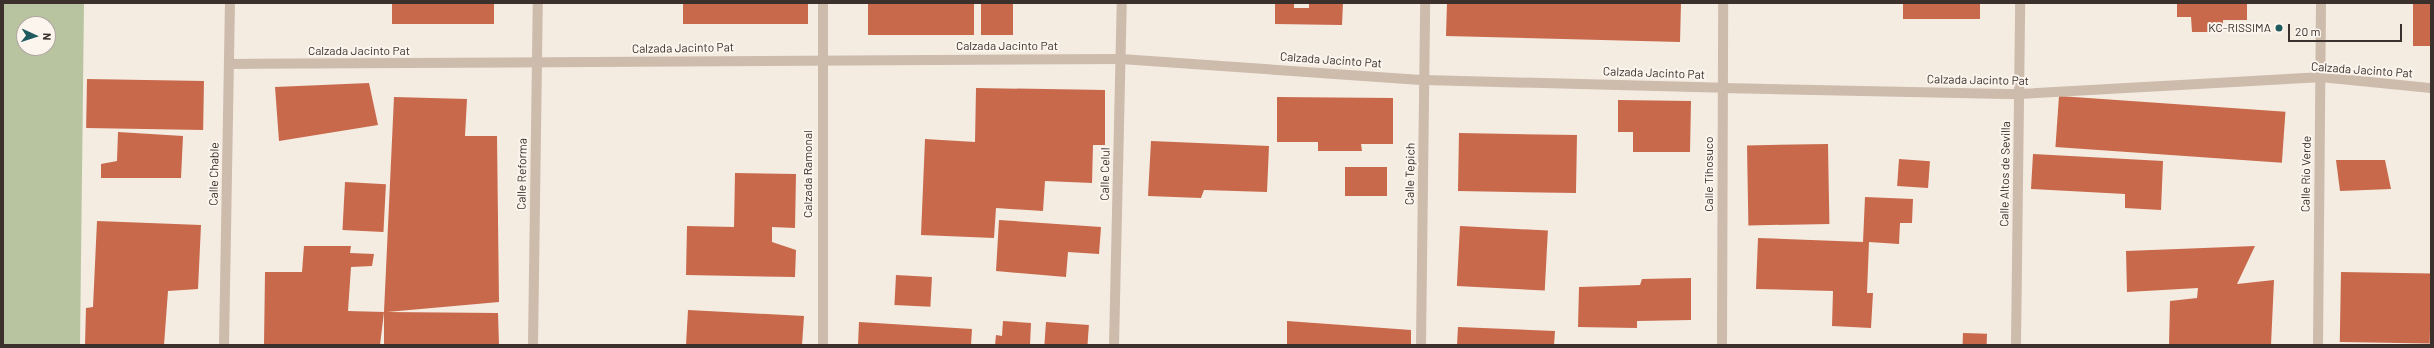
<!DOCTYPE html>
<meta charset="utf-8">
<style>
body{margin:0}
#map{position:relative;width:2434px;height:348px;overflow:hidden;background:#f4ebe1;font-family:Barlow,sans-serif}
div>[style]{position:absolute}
.green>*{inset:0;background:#b8c4a0}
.building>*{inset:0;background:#c8694b;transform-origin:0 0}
.minor>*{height:10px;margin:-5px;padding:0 5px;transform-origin:5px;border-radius:5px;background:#cdbbac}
.dots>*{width:11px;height:11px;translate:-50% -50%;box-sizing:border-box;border:2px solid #fbf5ee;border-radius:50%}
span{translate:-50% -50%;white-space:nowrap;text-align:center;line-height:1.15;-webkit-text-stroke:4px #fbf5ee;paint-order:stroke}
.poi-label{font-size:12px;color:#3b302b}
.right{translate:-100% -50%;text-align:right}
.street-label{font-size:12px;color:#3b302b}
.frame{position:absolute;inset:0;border:4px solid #3b302b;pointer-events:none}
.north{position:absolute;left:16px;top:16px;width:40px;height:40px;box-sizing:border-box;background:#fbf5ee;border:1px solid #aea6a0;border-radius:50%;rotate:93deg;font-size:11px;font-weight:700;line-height:16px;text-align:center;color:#3b302b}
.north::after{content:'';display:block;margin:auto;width:14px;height:18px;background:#1f5a5e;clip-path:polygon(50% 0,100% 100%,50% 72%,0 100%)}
.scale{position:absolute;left:2288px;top:24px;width:114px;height:18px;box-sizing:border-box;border:2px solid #3b302b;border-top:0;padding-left:5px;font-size:12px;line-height:14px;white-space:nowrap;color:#3b302b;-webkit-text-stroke:3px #fbf5ee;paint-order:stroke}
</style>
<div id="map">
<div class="green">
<i style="clip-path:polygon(evenodd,3px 3px,84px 3px,80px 345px,3px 345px,3px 3px,24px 24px,48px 24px,48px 48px,24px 48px,24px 24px)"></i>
</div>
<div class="building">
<i style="left:392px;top:3px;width:102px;height:21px"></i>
<i style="left:683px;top:3px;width:125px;height:21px"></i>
<i style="left:868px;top:3px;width:106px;height:32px"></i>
<i style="left:981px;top:3px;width:32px;height:32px"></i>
<i style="clip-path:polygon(1275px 3px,1294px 3px,1294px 8px,1309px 8px,1309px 3px,1343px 3px,1342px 25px,1275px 24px)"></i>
<i style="clip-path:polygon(1447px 3px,1681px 3px,1680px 42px,1446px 36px)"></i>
<i style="left:1903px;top:3px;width:77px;height:16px"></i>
<i style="clip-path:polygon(2177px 3px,2247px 3px,2247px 20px,2223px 20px,2223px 32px,2192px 32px,2191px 17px,2177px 17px)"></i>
<i style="left:2413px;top:3px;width:18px;height:43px"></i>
<i style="left:87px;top:79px;width:117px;height:49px;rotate:1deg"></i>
<i style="clip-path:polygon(369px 83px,378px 125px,279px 141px,275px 87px)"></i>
<i style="clip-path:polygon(976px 88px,1105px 90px,1105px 145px,1093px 145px,1092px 183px,1045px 181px,1043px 211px,996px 208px,994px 238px,921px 235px,925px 139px,975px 142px)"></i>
<i style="left:2059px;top:96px;width:227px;height:51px;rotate:4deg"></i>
<i style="clip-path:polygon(394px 97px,467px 99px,465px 136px,497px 136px,499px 302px,387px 312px,498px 313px,499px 345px,384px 345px,384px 312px,380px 345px,264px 345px,265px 272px,302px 272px,304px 246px,351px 246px,350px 253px,374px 254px,372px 266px,351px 267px,348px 311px,384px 312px)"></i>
<i style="clip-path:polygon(1277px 97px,1393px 98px,1393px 144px,1361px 144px,1362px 151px,1318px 151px,1318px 142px,1277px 142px)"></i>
<i style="clip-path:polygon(1618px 100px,1691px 101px,1690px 152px,1633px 152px,1633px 132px,1618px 132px)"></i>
<i style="clip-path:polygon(118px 132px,183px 136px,181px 178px,101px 178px,101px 164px,117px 161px)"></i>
<i style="left:1459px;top:133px;width:118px;height:58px;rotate:1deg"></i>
<i style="clip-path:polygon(1151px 141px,1269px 146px,1267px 192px,1204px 190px,1201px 198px,1148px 196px)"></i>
<i style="left:1828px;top:144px;width:80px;height:81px;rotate:89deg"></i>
<i style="clip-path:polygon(2033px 154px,2163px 161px,2161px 210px,2125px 208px,2125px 194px,2031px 189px)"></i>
<i style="left:1899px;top:159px;width:31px;height:27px;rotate:4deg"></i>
<i style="clip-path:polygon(2336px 160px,2385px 160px,2391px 189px,2340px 191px)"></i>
<i style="left:1345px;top:167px;width:42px;height:29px"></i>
<i style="clip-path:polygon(735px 173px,796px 174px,795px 228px,772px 227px,772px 242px,796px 250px,795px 277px,686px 275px,687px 226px,734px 227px)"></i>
<i style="left:345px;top:182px;width:41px;height:48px;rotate:3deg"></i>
<i style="clip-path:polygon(1865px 197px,1913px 199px,1912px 223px,1900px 223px,1899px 244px,1869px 242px,1867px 293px,1873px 293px,1871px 328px,1832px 326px,1833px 291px,1756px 289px,1758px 238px,1863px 242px)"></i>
<i style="clip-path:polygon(999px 220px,1101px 227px,1099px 254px,1068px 252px,1066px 277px,996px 271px)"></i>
<i style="clip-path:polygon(97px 221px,201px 225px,198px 289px,168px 291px,164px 345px,85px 345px,86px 308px,93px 307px)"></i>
<i style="left:1460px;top:226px;width:88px;height:60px;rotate:3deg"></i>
<i style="clip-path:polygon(2255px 246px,2237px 284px,2274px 280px,2271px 345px,2169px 345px,2170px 301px,2197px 298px,2198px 288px,2127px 292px,2126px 251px)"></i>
<i style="left:2341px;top:272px;width:90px;height:70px;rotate:1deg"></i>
<i style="left:896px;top:275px;width:36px;height:30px;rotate:3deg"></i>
<i style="clip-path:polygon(1691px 278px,1691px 320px,1637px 321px,1637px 328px,1578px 327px,1579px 287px,1640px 285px,1642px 279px)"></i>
<i style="clip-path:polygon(688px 310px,804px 316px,802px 345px,686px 345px)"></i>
<i style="clip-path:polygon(1003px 321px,1031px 323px,1030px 345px,995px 345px,996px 335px,1002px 336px)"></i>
<i style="clip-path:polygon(1287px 321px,1411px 330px,1411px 345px,1287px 345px)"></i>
<i style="clip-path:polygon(859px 322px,972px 329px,971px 345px,858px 345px)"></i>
<i style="left:1046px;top:322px;width:43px;height:23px;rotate:4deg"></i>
<i style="clip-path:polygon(1458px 327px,1555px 331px,1554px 345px,1457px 345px)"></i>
<i style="left:1963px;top:333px;width:24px;height:12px;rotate:2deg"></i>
</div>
<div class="minor">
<i style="left:229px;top:64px;width:892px;rotate:-0.32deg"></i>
<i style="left:1121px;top:59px;width:304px;rotate:4deg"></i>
<i style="left:1424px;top:80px;width:298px;rotate:1.5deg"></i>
<i style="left:1722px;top:88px;width:297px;rotate:1.2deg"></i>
<i style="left:2019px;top:94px;width:301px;rotate:-3.2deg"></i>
<i style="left:2320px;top:77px;width:112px;rotate:5.7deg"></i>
<i style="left:224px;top:345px;width:342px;rotate:-89deg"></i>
<i style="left:533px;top:345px;width:342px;rotate:-89.2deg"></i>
<i style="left:823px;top:345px;width:342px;rotate:-90deg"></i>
<i style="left:1114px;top:345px;width:342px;rotate:-88.7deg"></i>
<i style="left:1421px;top:345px;width:342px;rotate:-89.3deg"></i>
<i style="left:1722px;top:345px;width:342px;rotate:-89.8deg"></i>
<i style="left:2016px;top:345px;width:342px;rotate:-89.3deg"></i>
<i style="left:2318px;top:345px;width:342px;rotate:-89.5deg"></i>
</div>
<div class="dots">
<i style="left:2279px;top:28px;background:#1f5a5e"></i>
</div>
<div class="poi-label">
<span class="right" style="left:2271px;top:28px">KC-RISSIMA</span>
</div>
<div class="street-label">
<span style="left:1007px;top:46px">Calzada Jacinto Pat</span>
<span style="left:683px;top:48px;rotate:-1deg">Calzada Jacinto Pat</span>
<span style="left:359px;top:51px">Calzada Jacinto Pat</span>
<span style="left:1331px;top:60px;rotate:4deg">Calzada Jacinto Pat</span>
<span style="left:2362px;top:70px;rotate:4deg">Calzada Jacinto Pat</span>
<span style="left:1654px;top:73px;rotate:2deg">Calzada Jacinto Pat</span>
<span style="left:1978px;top:80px;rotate:1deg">Calzada Jacinto Pat</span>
<span style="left:214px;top:174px;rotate:-89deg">Calle Chable</span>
<span style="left:522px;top:174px;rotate:-89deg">Calle Reforma</span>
<span style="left:808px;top:174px;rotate:-90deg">Calzada Ramonal</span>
<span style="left:1105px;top:174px;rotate:-89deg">Calle Celul</span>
<span style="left:1410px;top:174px;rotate:-89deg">Calle Tepich</span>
<span style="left:1709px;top:174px;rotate:-90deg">Calle Tihosuco</span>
<span style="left:2005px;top:174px;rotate:-89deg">Calle Altos de Sevilla</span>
<span style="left:2306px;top:174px;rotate:-89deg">Calle Río Verde</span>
</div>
<div class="frame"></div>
<div class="north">N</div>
<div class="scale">20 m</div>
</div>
